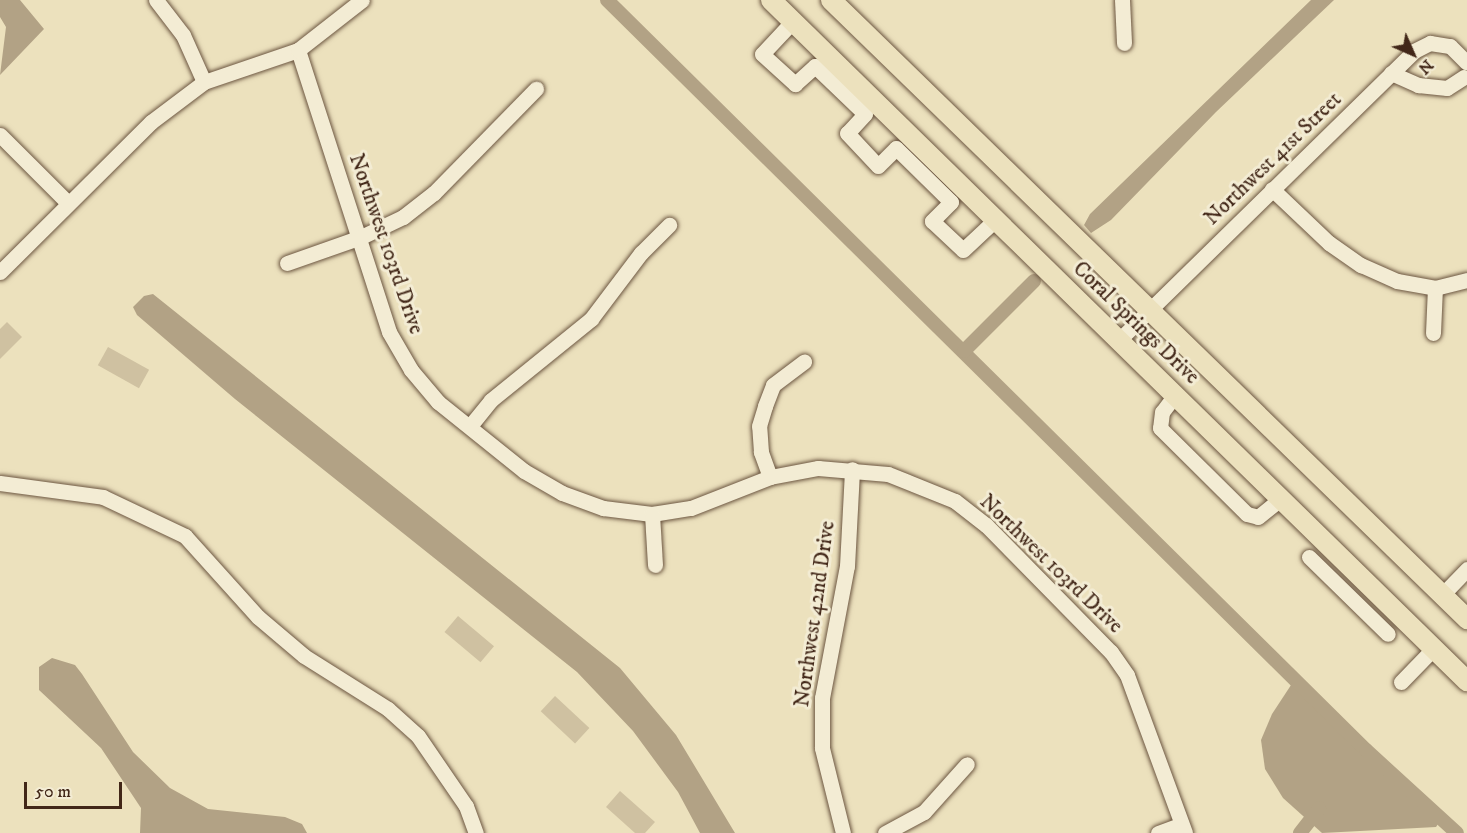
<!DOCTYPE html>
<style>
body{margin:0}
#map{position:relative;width:1467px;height:833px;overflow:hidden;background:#ece1bd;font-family:"IM FELL DW Pica",serif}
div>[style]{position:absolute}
.green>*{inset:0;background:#cfc1a1;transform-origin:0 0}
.water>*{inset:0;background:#b2a285}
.canal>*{height:14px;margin:-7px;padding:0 7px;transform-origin:7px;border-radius:7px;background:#b2a285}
.roads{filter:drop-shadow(0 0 2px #6c5641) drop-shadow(0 0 2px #6c5641)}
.minor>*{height:15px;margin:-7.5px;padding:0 7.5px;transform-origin:7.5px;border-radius:7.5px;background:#f3ecd4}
.major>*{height:20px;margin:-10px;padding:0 10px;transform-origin:10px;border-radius:10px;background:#ece1bd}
span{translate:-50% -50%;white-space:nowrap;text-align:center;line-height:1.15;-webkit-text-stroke:6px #f3ecd4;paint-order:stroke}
.street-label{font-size:21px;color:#422718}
.north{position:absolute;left:1383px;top:24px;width:60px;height:60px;-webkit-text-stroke:4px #f3ecd4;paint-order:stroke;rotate:135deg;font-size:16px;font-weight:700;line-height:24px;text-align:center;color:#422718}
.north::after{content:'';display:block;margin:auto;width:21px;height:27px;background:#422718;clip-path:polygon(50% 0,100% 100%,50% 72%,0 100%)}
.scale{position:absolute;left:24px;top:782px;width:98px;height:27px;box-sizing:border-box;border:3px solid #422718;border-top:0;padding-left:8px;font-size:18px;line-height:21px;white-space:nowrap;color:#422718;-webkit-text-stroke:4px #f3ecd4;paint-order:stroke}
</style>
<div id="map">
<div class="green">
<i style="clip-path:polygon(7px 322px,22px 337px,0 359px,0 329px)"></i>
<i style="left:108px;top:347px;width:47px;height:21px;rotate:29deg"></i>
<i style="left:458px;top:616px;width:47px;height:21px;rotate:40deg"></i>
<i style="left:555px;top:696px;width:47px;height:21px;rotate:43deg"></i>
<i style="clip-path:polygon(620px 791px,655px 822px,645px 833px,635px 833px,606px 807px)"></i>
</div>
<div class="water">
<i style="clip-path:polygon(0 0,20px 0,44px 29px,0 75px,6px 27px,0 17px)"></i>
<i style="clip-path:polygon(1311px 0,1334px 0,1216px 112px,1111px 220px,1091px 233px,1084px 225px,1090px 214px)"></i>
<i style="clip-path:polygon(153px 294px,620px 668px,676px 735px,735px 833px,700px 833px,678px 792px,633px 731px,577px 672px,235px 399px,137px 315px,133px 307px,144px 296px)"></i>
<i style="clip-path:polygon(52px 658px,75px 665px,82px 674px,133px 752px,170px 788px,208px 809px,285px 817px,302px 824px,307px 833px,140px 833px,141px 808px,101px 748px,39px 690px,39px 667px)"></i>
<i style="clip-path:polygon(1295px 679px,1442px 818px,1436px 827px,1322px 833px,1283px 798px,1265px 769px,1261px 740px,1272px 714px)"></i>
</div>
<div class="canal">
<i style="left:607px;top:0;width:1067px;rotate:44.66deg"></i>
<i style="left:1366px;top:750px;width:123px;rotate:42.4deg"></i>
<i style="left:964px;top:351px;width:99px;rotate:-45deg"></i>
<i style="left:1300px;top:833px;width:31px;rotate:-52deg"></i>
</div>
<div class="roads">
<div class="minor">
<i style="left:156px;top:0;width:44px;rotate:52.4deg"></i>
<i style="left:183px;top:35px;width:51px;rotate:65.9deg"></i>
<i style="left:1122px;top:0;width:43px;rotate:87.3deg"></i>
<i style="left:793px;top:21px;width:45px;rotate:133.2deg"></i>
<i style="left:762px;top:54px;width:45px;rotate:42.3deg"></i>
<i style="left:795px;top:84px;width:27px;rotate:-42deg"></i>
<i style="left:815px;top:66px;width:69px;rotate:43.8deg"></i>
<i style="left:865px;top:114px;width:26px;rotate:133deg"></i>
<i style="left:847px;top:133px;width:45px;rotate:46.8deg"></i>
<i style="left:878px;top:166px;width:25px;rotate:-45deg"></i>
<i style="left:896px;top:148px;width:77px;rotate:44.5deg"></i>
<i style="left:951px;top:202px;width:27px;rotate:135deg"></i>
<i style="left:932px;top:221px;width:42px;rotate:43.1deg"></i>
<i style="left:963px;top:250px;width:45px;rotate:-43.2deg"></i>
<i style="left:298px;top:50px;width:296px;rotate:72.1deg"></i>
<i style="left:389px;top:332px;width:44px;rotate:59.9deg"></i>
<i style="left:411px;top:370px;width:42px;rotate:49.8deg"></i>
<i style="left:438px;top:402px;width:110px;rotate:38.7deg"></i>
<i style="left:524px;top:471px;width:44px;rotate:30.1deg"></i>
<i style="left:562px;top:493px;width:44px;rotate:20.1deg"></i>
<i style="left:603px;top:508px;width:49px;rotate:7deg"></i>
<i style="left:652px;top:514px;width:39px;rotate:-9deg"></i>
<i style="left:691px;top:508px;width:85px;rotate:-21.4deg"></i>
<i style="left:770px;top:477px;width:49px;rotate:-10.6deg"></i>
<i style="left:818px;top:468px;width:70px;rotate:4.9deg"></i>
<i style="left:888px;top:474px;width:72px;rotate:21.9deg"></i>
<i style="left:955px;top:501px;width:39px;rotate:38deg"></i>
<i style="left:986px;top:525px;width:178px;rotate:45.5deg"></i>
<i style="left:1111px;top:652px;width:28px;rotate:55deg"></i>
<i style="left:1127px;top:675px;width:168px;rotate:69.8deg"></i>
<i style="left:1391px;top:73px;width:30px;rotate:24deg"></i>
<i style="left:1418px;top:85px;width:29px;rotate:6deg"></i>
<i style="left:1447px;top:88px;width:20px;rotate:-33deg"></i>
<i style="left:0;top:135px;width:95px;rotate:45deg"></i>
<i style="left:1272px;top:189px;width:79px;rotate:43.5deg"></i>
<i style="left:1329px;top:243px;width:39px;rotate:35deg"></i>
<i style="left:1361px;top:265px;width:39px;rotate:24deg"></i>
<i style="left:1397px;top:281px;width:39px;rotate:10deg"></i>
<i style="left:1435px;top:288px;width:33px;rotate:-14deg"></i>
<i style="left:287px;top:263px;width:78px;rotate:-19.4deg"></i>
<i style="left:361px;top:237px;width:47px;rotate:-25.5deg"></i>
<i style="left:403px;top:217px;width:39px;rotate:-38deg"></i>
<i style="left:434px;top:193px;width:146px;rotate:-45.6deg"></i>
<i style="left:0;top:272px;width:213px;rotate:-44.8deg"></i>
<i style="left:151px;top:122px;width:66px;rotate:-37deg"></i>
<i style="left:204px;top:82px;width:99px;rotate:-18.8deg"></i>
<i style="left:298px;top:50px;width:81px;rotate:-38deg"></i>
<i style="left:1433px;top:333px;width:45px;rotate:-87.5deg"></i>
<i style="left:1119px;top:340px;width:413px;rotate:-44.4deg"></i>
<i style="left:1414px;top:51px;width:18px;rotate:-27deg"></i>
<i style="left:1430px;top:43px;width:20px;rotate:9deg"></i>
<i style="left:1450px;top:46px;width:23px;rotate:45deg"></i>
<i style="left:1175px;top:395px;width:21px;rotate:127deg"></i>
<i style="left:1162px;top:412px;width:16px;rotate:97deg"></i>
<i style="left:1160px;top:428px;width:122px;rotate:44.7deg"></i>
<i style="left:1247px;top:514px;width:11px;rotate:15deg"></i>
<i style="left:1258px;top:517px;width:28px;rotate:-39deg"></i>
<i style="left:470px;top:426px;width:33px;rotate:-51deg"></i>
<i style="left:491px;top:400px;width:129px;rotate:-39deg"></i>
<i style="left:591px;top:319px;width:83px;rotate:-52.9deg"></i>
<i style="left:641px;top:253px;width:40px;rotate:-45deg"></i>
<i style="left:770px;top:477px;width:27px;rotate:-110deg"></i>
<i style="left:761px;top:452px;width:26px;rotate:-94deg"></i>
<i style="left:759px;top:426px;width:21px;rotate:-73deg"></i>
<i style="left:765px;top:406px;width:22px;rotate:-69deg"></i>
<i style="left:773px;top:385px;width:39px;rotate:-37deg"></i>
<i style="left:0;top:483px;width:104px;rotate:7.7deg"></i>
<i style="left:103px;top:497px;width:91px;rotate:25.4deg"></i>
<i style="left:185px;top:536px;width:109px;rotate:48deg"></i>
<i style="left:258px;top:617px;width:60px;rotate:40.3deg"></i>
<i style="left:304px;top:656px;width:99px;rotate:32.2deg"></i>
<i style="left:388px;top:709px;width:40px;rotate:42deg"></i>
<i style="left:418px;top:736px;width:85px;rotate:55.6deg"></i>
<i style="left:466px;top:806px;width:29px;rotate:70deg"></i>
<i style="left:652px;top:514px;width:51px;rotate:86.6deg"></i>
<i style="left:1309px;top:557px;width:110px;rotate:44.3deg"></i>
<i style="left:1442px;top:595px;width:36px;rotate:-46deg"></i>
<i style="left:1401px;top:682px;width:46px;rotate:-45.9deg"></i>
<i style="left:843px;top:833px;width:88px;rotate:-103.9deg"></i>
<i style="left:822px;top:748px;width:50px;rotate:-90deg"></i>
<i style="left:822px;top:698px;width:134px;rotate:-79.3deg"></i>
<i style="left:847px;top:566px;width:97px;rotate:-87deg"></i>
<i style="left:885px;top:833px;width:44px;rotate:-28.3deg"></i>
<i style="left:924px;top:812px;width:64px;rotate:-48.1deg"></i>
<i style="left:1158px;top:833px;width:23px;rotate:-20deg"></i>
</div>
<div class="major">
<i style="left:771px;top:0;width:974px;rotate:44.38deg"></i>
<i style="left:831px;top:0;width:888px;rotate:44.22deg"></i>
</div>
</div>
<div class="street-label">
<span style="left:1273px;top:159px;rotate:-44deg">Northwest 41st Street</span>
<span style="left:386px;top:244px;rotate:71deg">Northwest 103rd Drive</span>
<span style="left:1136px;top:323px;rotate:44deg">Coral Springs Drive</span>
<span style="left:1051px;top:564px;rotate:44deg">Northwest 103rd Drive</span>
<span style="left:815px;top:614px;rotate:-82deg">Northwest 42nd Drive</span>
</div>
<div class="north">N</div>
<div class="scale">50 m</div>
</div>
